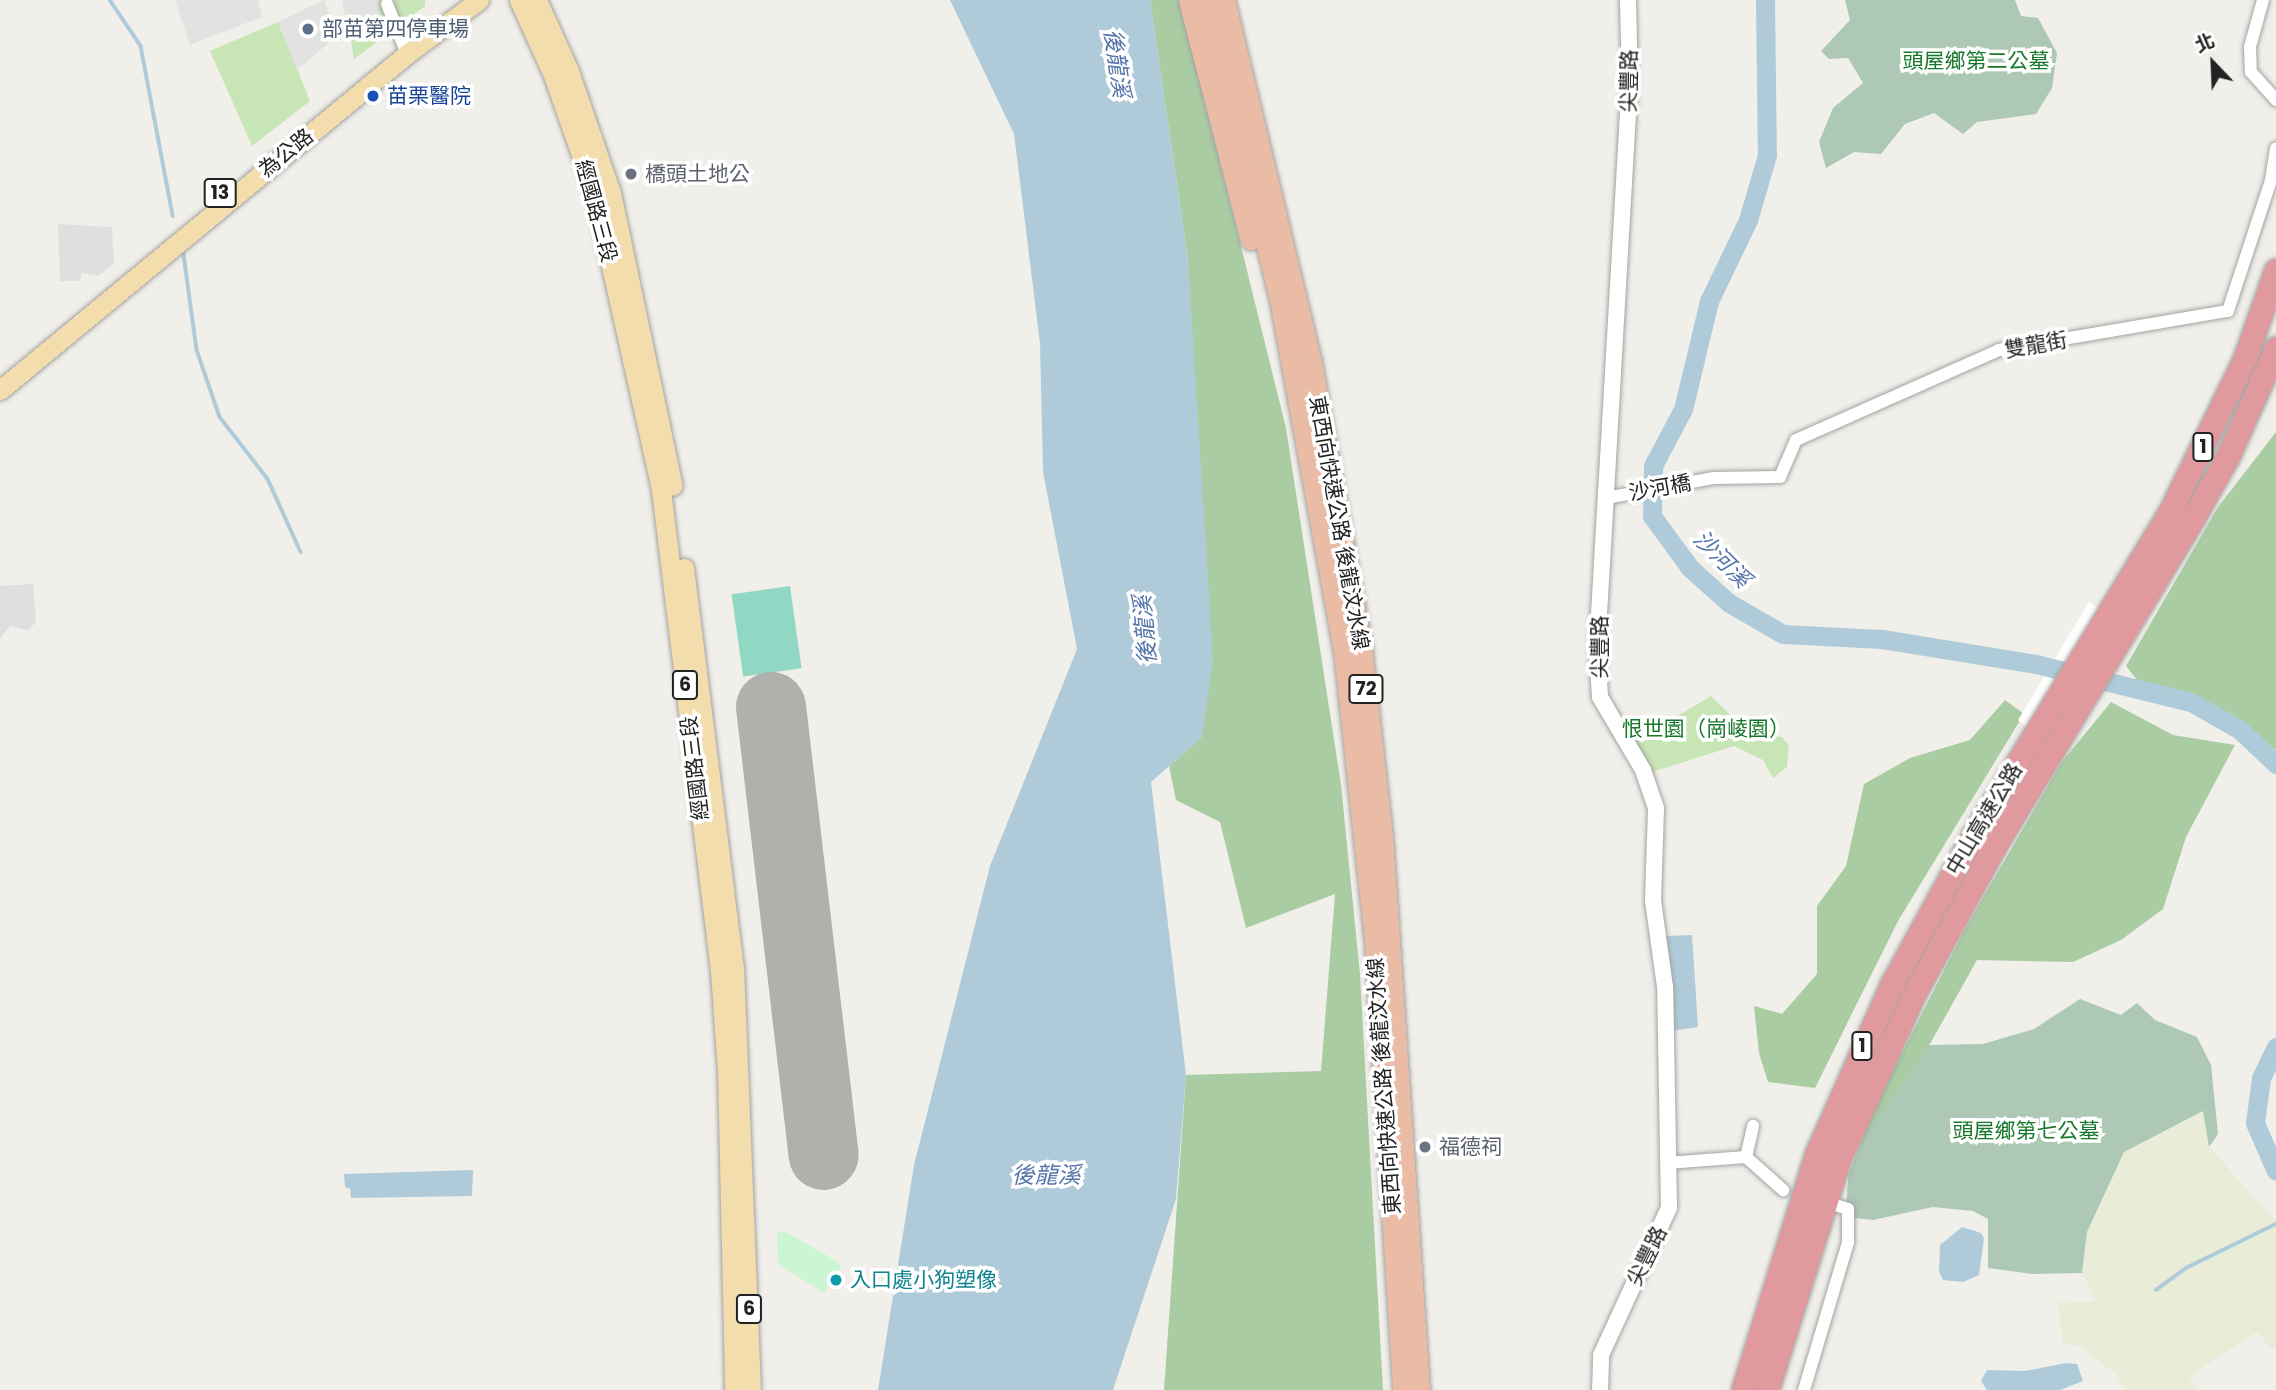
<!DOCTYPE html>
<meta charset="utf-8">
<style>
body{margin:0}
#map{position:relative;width:2276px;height:1390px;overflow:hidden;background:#f1efea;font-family:Poppins,"Noto Sans TC",sans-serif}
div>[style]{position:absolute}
.residential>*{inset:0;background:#e0dfdf}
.farmland>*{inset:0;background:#e9edd7}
.grass>*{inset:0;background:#c7e5b5}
.forest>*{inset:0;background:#aacca3}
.cemetery>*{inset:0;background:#adc8b4}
.park>*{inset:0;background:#ccf5d4}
.pitch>*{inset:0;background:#90d8c4;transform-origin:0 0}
.parking>*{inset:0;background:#e2e2e2}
.water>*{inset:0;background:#afcbda}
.pier>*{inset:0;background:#fff;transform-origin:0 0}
.stream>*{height:3.5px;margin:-1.75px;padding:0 1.75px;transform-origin:1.75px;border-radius:1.75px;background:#afcbda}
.river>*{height:19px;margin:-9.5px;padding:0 9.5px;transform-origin:9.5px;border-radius:9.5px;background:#afcbda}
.runway>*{height:70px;margin:-35px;padding:0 35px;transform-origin:35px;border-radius:35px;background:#b0b0ad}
.roads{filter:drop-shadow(0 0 2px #a3a3a3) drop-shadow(0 0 2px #a3a3a3)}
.minor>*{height:12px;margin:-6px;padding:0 6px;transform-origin:6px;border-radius:6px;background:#fff}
.tertiary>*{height:16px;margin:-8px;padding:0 8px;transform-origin:8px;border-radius:8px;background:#fff}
.primary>*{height:19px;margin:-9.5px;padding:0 9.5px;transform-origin:9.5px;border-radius:9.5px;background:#f4ddac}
.trunk>*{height:21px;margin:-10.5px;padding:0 10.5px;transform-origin:10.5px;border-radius:10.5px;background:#eabca5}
.motorway>*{height:23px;margin:-11.5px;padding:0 11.5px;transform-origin:11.5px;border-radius:11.5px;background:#e09a9e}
.dots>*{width:19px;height:19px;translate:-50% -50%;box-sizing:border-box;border:4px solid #fff;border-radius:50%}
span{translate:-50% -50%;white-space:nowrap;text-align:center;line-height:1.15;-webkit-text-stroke:7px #fff;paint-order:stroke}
.shield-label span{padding:2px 5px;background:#fff;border:2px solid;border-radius:5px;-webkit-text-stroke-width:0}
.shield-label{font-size:19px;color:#222;font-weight:700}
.service-label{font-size:21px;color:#4e5e75}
.left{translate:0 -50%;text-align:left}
.park-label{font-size:21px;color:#17782b}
.street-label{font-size:21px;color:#222}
.transit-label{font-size:21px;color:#164399}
.worship-label{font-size:21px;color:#5b616d}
.culture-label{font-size:21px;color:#0d838f}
.water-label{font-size:23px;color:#5676a9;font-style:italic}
.north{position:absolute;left:2178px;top:28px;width:70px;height:70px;-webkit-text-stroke:5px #fff;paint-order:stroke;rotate:337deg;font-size:19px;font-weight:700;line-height:28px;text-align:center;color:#222}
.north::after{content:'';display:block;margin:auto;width:24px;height:32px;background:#222;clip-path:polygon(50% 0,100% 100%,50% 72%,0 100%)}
</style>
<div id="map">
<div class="residential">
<i style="clip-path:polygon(58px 224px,112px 227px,114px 264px,98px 276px,82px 273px,80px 281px,60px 281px)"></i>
<i style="clip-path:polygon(33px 584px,36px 621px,29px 631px,10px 626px,0 639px,0 586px)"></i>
</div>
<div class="farmland">
<i style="clip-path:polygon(2204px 1111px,2209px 1147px,2276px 1221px,2276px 1347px,2272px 1349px,2257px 1332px,2189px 1376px,2196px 1390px,2126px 1390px,2115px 1373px,2081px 1347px,2062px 1342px,2058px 1301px,2096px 1302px,2082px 1273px,2087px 1232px,2124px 1152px)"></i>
</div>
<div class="grass">
<i style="clip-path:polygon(344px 0,425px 0,425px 6px,354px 59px)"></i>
<i style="clip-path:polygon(278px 22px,310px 101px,252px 146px,210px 51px)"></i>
<i style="clip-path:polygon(1711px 696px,1749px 733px,1782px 737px,1789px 746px,1787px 767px,1773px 778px,1763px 760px,1734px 746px,1652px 772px,1635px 741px)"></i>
</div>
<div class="forest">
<i style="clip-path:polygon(1150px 0,1180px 0,1286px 428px,1341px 785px,1360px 974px,1383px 1390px,1164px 1390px,1186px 1075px,1321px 1071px,1335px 894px,1246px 928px,1220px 822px,1176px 800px,1169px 766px,1202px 737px,1188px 260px)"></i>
<i style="clip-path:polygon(2276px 432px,2276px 750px,2207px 703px,2137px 680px,2126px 666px,2218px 507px)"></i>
<i style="clip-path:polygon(2005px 700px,2024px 714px,1898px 921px,1815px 1088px,1768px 1082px,1759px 1053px,1754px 1006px,1782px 1014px,1817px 974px,1817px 906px,1846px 866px,1864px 784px,1910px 758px,1970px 740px)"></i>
<i style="clip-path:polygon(2111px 702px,2173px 735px,2235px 745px,2186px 837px,2163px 909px,2121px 940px,2073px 962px,1977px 960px,1847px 1192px,1849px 1173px,1876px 1104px,1965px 929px,2061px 763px)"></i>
</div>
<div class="cemetery">
<i style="clip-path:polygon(1845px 0,2015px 0,2021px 16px,2038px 18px,2057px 53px,2052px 88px,2036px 114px,1977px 122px,1963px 134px,1934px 113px,1905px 124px,1881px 154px,1854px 152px,1826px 168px,1819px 142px,1833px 108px,1863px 83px,1848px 58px,1829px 59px,1821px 51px,1850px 20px)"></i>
<i style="clip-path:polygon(2080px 999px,2121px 1015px,2137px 1003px,2155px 1020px,2197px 1037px,2211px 1065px,2218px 1134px,2209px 1147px,2203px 1111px,2124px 1152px,2087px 1232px,2082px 1273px,2032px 1274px,1988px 1268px,1988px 1219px,1973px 1211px,1933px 1207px,1873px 1220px,1845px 1217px,1849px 1173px,1870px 1128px,1929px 1045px,1983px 1044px,2034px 1029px)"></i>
</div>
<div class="park">
<i style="clip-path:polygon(786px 1232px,838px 1262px,841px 1268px,824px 1293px,778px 1264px,777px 1233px)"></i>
</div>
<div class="pitch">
<i style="left:790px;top:586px;width:83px;height:59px;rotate:82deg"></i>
</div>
<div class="parking">
<i style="clip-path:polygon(175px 0,258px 0,262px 17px,190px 45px)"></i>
<i style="clip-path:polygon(324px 0,337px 36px,297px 70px,278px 22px)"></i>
<i style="clip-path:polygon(342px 0,378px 0,380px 14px,346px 24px)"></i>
</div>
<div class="water">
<i style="clip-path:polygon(950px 0,1150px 0,1188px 260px,1213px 659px,1202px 737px,1151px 782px,1186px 1075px,1176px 1199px,1113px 1390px,878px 1390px,914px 1165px,990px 866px,1077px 649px,1043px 472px,1040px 343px,1014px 134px)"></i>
<i style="clip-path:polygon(1692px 935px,1698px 1027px,1671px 1031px,1671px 969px,1665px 936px)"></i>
<i style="clip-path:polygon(473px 1170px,472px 1196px,351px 1198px,350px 1189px,345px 1187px,344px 1174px)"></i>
<i style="clip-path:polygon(1962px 1227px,1981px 1233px,1984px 1238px,1979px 1275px,1963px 1282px,1943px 1280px,1939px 1271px,1940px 1245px)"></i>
<i style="clip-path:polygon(2066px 1363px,2077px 1364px,2083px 1381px,2060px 1390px,1987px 1390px,1981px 1381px,1987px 1370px,2025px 1371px)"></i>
</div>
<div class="pier">
<i style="left:2089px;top:602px;width:58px;height:138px;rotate:31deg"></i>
</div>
<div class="stream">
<i style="left:110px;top:0;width:55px;rotate:56deg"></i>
<i style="left:141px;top:46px;width:173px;rotate:79.3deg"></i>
<i style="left:183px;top:247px;width:104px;rotate:82.3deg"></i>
<i style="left:197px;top:350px;width:71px;rotate:71.1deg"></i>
<i style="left:220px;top:417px;width:78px;rotate:52.3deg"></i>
<i style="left:268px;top:479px;width:80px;rotate:65.7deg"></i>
<i style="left:2156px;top:1290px;width:37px;rotate:-36deg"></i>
<i style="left:2186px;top:1268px;width:100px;rotate:-26.1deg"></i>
</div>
<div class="river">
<i style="left:1765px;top:0;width:155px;rotate:89.3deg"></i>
<i style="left:1767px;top:155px;width:68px;rotate:106.3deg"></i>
<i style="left:1748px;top:220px;width:90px;rotate:115.7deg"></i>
<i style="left:1709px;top:301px;width:111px;rotate:103.5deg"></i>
<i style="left:1683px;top:409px;width:64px;rotate:117.8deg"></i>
<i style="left:1653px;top:466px;width:50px;rotate:91.1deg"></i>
<i style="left:1652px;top:516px;width:64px;rotate:53.8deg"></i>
<i style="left:1690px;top:568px;width:52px;rotate:41.9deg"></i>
<i style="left:1729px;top:603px;width:62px;rotate:29.9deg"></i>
<i style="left:1783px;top:634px;width:99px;rotate:2.9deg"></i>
<i style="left:1882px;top:639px;width:156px;rotate:9.2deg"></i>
<i style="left:2036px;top:664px;width:160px;rotate:13.8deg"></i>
<i style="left:2191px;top:702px;width:56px;rotate:29.7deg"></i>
<i style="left:2240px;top:730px;width:50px;rotate:43.4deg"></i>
<i style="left:2276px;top:1047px;width:34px;rotate:116deg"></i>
<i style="left:2261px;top:1078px;width:45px;rotate:97.6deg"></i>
<i style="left:2255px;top:1123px;width:52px;rotate:66.4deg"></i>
</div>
<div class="runway">
<i style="left:771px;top:707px;width:451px;rotate:83.3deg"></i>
</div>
<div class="roads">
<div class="minor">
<i style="left:2263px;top:0;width:49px;rotate:105.5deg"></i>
<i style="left:2250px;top:47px;width:25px;rotate:88deg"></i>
<i style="left:2251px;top:72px;width:38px;rotate:48deg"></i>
<i style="left:387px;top:4px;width:54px;rotate:68.2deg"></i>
<i style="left:1606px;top:498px;width:110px;rotate:-10.5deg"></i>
<i style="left:1714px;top:478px;width:66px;rotate:-0.9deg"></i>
<i style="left:1780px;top:477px;width:40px;rotate:-66.6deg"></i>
<i style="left:1796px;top:440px;width:222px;rotate:-23.9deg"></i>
<i style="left:1999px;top:350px;width:232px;rotate:-9.7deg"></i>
<i style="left:2228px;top:311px;width:138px;rotate:-71.8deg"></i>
<i style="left:2271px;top:180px;width:32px;rotate:-81deg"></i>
<i style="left:1746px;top:1157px;width:32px;rotate:-77deg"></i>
<i style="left:1667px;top:1163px;width:79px;rotate:-4.3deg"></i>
<i style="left:1746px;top:1157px;width:50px;rotate:41.7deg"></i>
<i style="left:1804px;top:1390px;width:154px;rotate:-73.4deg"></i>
<i style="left:1848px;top:1242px;width:33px;rotate:-90deg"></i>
<i style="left:1848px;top:1209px;width:10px;rotate:-163deg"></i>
</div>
<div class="tertiary">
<i style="left:1600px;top:1390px;width:35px;rotate:-88deg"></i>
<i style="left:1601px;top:1355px;width:162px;rotate:-65.2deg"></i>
<i style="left:1669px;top:1208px;width:221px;rotate:-91deg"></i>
<i style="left:1665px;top:987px;width:88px;rotate:-97.9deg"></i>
<i style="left:1653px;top:900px;width:92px;rotate:-88.1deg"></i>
<i style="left:1656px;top:808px;width:40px;rotate:-108.9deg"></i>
<i style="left:1643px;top:770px;width:85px;rotate:-120.5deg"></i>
<i style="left:1600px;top:697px;width:48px;rotate:-93.6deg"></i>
<i style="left:1597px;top:649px;width:571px;rotate:-86.69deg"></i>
<i style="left:1630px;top:79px;width:79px;rotate:-91.5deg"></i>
</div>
<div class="primary">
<i style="left:519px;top:0;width:82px;rotate:65.6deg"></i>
<i style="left:553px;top:75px;width:126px;rotate:70.6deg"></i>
<i style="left:595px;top:194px;width:303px;rotate:77.4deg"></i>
<i style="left:661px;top:490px;width:485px;rotate:83deg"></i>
<i style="left:720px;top:971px;width:99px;rotate:86deg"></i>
<i style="left:727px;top:1070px;width:320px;rotate:88.7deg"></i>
<i style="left:537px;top:0;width:78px;rotate:65.7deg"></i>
<i style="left:569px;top:71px;width:129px;rotate:71deg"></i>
<i style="left:611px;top:193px;width:299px;rotate:78.1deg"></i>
<i style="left:0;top:390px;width:528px;rotate:-39.54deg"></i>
<i style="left:407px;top:54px;width:90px;rotate:-36.9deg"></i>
<i style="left:684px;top:568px;width:402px;rotate:82.9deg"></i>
<i style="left:734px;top:967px;width:423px;rotate:87.7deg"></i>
</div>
<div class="trunk">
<i style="left:1189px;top:0;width:247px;rotate:75.5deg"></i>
<i style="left:1208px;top:0;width:308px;rotate:76.5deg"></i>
<i style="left:1280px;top:299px;width:357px;rotate:79.7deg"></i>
<i style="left:1344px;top:650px;width:292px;rotate:83.9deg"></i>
<i style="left:1375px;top:940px;width:451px;rotate:86.4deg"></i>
<i style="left:1224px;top:0;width:372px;rotate:76.5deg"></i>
<i style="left:1311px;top:362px;width:289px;rotate:80deg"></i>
<i style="left:1361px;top:647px;width:190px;rotate:83.7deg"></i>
<i style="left:1382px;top:836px;width:555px;rotate:86.18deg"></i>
</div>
<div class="motorway">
<i style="left:1743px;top:1390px;width:248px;rotate:-72.7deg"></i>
<i style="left:1817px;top:1153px;width:185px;rotate:-66.1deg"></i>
<i style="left:1892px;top:984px;width:169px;rotate:-61.3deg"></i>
<i style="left:1973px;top:836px;width:377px;rotate:-58.7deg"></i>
<i style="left:2169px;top:514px;width:174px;rotate:-64deg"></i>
<i style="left:2245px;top:358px;width:93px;rotate:-70.6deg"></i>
<i style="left:1767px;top:1390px;width:242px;rotate:-72.7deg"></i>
<i style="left:1839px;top:1159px;width:181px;rotate:-65.6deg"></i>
<i style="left:1914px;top:994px;width:167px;rotate:-61.4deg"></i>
<i style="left:1994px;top:847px;width:385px;rotate:-58.8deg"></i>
<i style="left:2193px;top:518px;width:71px;rotate:-60.6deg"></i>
<i style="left:2228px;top:456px;width:118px;rotate:-66deg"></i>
</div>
</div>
<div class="dots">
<i style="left:308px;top:29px;background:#5c6f8a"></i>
<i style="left:373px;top:96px;background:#1a4fb4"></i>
<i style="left:631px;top:174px;background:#6b7280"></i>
<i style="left:1425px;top:1147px;background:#6b7280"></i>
<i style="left:836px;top:1280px;background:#0f9aa8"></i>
</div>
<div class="shield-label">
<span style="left:220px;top:193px">13</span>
<span style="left:2203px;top:447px">1</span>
<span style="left:685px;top:685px">6</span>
<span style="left:1366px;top:689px">72</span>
<span style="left:1862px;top:1046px">1</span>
<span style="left:749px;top:1309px">6</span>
</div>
<div class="service-label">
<span class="left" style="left:322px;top:29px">部苗第四停車場</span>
</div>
<div class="park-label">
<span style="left:1976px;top:61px">頭屋鄉第二公墓</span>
<span style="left:1706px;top:729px">恨世園（崗崚園）</span>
<span style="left:2026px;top:1131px">頭屋鄉第七公墓</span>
</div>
<div class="street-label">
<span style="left:1629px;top:81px;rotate:-89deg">尖豐路</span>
<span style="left:286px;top:153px;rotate:-39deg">為公路</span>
<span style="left:596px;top:211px;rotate:75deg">經國路三段</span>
<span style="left:2036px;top:345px;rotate:-10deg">雙龍街</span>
<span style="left:1660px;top:488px;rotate:-10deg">沙河橋</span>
<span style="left:1339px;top:523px;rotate:80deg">東西向快速公路 後龍汶水線</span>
<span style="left:1600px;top:647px;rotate:-90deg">尖豐路</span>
<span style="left:695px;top:768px;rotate:-97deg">經國路三段</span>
<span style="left:1984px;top:819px;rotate:-59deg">中山高速公路</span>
<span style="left:1384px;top:1086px;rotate:-94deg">東西向快速公路 後龍汶水線</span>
<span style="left:1647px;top:1256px;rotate:-64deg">尖豐路</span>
</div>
<div class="transit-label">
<span class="left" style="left:387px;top:96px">苗栗醫院</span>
</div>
<div class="worship-label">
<span class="left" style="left:645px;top:174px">橋頭土地公</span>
<span class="left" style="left:1439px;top:1147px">福德祠</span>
</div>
<div class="culture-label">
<span class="left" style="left:850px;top:1280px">入口處小狗塑像</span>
</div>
<div class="water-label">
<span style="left:1117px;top:63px;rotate:82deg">後龍溪</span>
<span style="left:1722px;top:559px;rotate:45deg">沙河溪</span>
<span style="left:1145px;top:630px;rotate:-95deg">後龍溪</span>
<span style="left:1046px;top:1175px">後龍溪</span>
</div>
<div class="north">北</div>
</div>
